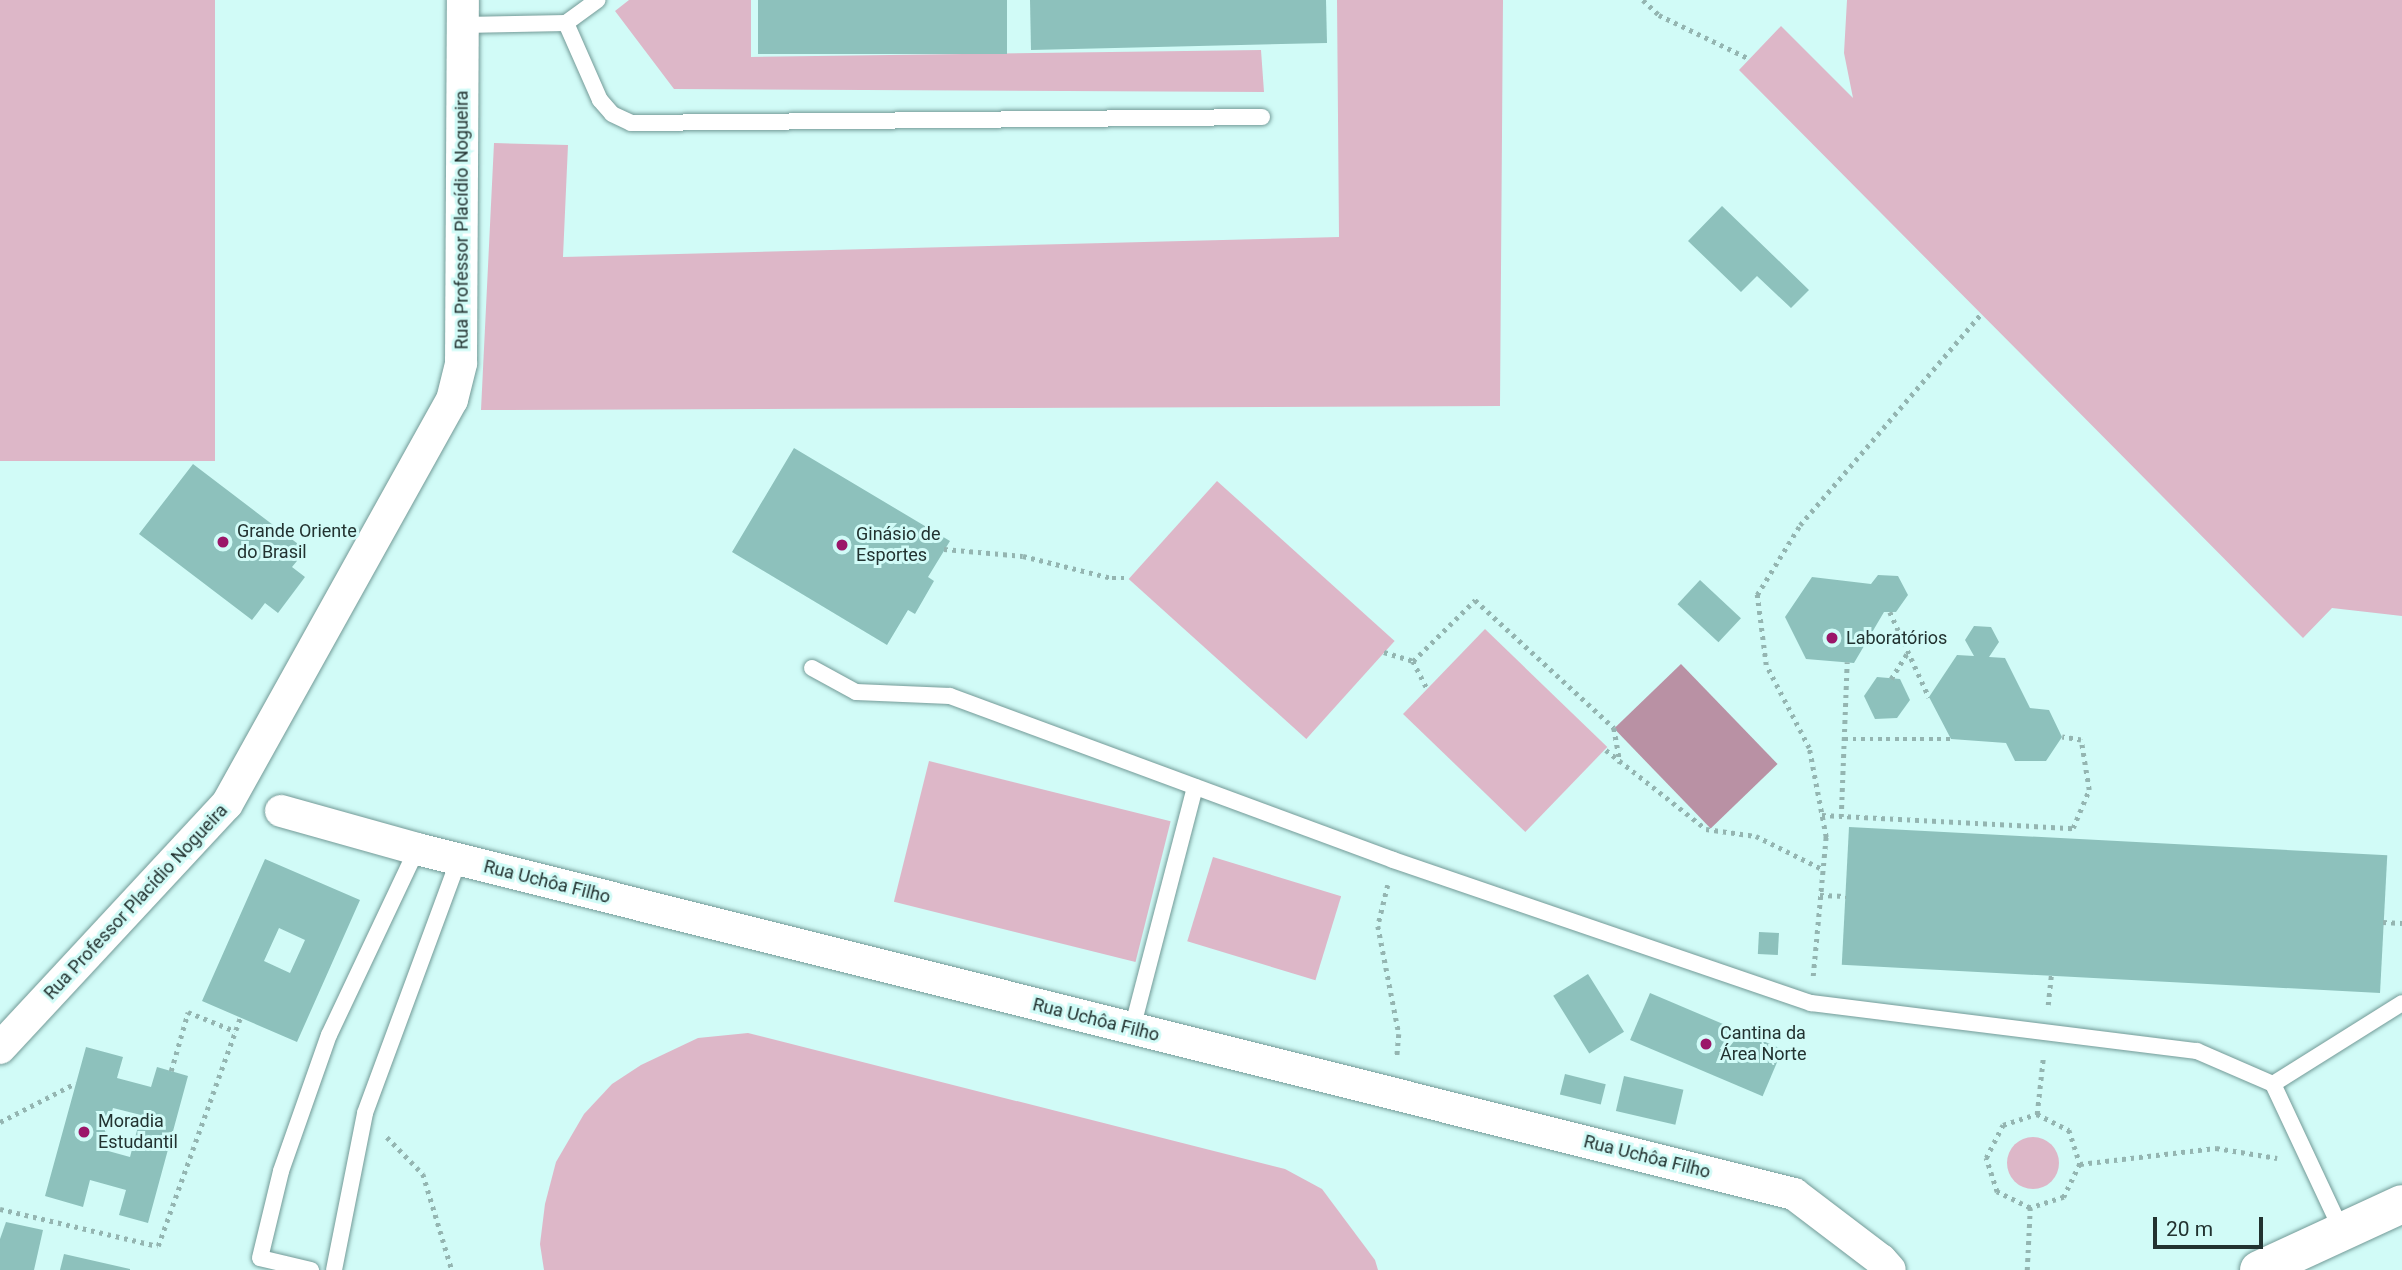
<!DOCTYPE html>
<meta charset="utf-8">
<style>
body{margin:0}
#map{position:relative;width:2402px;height:1270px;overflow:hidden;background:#d1fbf7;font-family:Roboto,sans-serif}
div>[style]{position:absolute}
.green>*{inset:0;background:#ddb7c8;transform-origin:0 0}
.round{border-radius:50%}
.water>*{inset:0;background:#b991a4;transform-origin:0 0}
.building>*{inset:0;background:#8dc1bc;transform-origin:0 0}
.path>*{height:4.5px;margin-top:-2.25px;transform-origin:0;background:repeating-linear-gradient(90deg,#94b5b1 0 3.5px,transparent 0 8.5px)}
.roads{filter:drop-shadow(0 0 2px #739a97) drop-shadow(0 0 2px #739a97)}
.lane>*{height:16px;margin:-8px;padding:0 8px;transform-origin:8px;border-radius:8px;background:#fff}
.street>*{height:32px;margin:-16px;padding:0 16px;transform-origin:16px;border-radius:16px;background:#fff}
.secondary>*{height:38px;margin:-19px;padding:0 19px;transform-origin:19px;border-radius:19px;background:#fff}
.dots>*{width:19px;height:19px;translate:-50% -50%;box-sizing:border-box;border:4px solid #d1fbf7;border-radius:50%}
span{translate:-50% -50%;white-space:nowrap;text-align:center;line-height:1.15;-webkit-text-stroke:6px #d1fbf7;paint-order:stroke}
.street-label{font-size:18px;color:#223230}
.poi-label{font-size:18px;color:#223230}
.left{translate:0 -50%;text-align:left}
.scale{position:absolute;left:2153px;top:1217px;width:110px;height:32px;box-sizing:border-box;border:4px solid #223230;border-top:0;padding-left:9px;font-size:21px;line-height:24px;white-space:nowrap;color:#223230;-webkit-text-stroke:5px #d1fbf7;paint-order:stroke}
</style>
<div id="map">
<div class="green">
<i style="left:0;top:0;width:215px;height:461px"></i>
<i style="clip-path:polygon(629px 0,751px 0,751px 57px,1261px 50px,1264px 92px,674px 89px,615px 11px)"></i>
<i style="clip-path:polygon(1337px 0,1503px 0,1500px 406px,481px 410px,494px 143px,568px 145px,563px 257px,1339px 237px)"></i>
<i style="clip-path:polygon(1847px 0,2402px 0,2402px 616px,2332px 608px,2303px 638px,1739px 70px,1781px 26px,1853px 98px,1844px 53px)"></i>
<i style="left:1217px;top:481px;width:239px;height:132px;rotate:42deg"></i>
<i style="left:1485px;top:629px;width:170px;height:118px;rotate:44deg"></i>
<i style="left:929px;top:761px;width:249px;height:145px;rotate:14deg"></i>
<i style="left:1213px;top:857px;width:134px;height:88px;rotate:17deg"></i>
<i style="clip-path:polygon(748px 1033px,1285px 1169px,1322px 1189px,1375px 1260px,1378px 1270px,544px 1270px,540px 1244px,545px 1204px,556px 1162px,584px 1114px,612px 1084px,641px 1065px,698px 1038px)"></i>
<i class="round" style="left:2007px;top:1137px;width:52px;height:52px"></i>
</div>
<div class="water">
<i style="left:1681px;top:664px;width:139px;height:93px;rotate:46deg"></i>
</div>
<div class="building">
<i style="left:758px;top:0;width:249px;height:54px"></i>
<i style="clip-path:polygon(1030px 0,1326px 0,1327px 43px,1031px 50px)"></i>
<i style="clip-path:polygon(1722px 206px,1809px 290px,1791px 308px,1757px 276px,1741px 292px,1688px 241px)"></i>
<i style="clip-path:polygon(794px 448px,950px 541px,928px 577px,934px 581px,915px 614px,908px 610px,887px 645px,732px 552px)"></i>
<i style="clip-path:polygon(193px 464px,306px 550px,292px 567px,305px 577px,278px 613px,265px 603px,252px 620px,139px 534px)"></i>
<i style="clip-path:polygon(1878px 575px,1898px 576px,1908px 595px,1896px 612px,1884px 612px,1854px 663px,1806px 659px,1785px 617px,1812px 577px,1871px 584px)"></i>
<i style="left:1700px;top:580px;width:56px;height:33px;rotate:43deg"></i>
<i style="clip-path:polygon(1974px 626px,1991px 627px,1999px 642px,1989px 657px,2005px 658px,2030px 708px,2049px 710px,2062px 737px,2046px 761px,2015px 761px,2006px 743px,1951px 739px,1929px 697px,1957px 655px,1974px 656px,1965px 640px)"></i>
<i style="clip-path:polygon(1877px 677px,1900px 679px,1910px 700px,1897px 718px,1875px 719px,1864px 696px)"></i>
<i style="left:1849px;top:827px;width:539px;height:138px;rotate:3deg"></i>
<i style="clip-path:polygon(evenodd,265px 859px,360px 900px,297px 1042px,202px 1001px,265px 859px,279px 928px,305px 940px,290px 973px,264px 961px,279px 928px)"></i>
<i style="left:1759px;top:932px;width:20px;height:22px;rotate:3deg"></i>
<i style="left:1588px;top:974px;width:68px;height:41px;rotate:58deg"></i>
<i style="left:1650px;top:993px;width:144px;height:51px;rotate:23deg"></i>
<i style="clip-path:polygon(evenodd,86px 1047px,123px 1057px,117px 1078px,151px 1087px,157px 1067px,188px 1076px,148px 1223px,119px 1215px,126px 1190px,90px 1180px,83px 1207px,45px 1196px,86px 1047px,113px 1108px,141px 1115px,130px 1157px,101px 1149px,113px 1108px)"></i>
<i style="left:1565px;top:1074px;width:42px;height:21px;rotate:14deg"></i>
<i style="left:1624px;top:1076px;width:61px;height:36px;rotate:13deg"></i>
<i style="clip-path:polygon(6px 1222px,43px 1230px,34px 1270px,0 1270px,0 1239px)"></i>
<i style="clip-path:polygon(64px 1254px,130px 1269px,130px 1270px,60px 1270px)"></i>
</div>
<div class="path">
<i style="left:1643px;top:0;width:22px;rotate:43deg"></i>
<i style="left:1659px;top:15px;width:101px;rotate:25.8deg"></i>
<i style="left:944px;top:549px;width:79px;rotate:5.1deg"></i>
<i style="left:1023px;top:556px;width:92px;rotate:13.9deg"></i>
<i style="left:1112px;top:578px;width:16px"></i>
<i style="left:1890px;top:612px;width:94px;rotate:65.4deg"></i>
<i style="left:1384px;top:652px;width:30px;rotate:17deg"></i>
<i style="left:1413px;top:661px;width:31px;rotate:63deg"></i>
<i style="left:1413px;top:661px;width:87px;rotate:-44.5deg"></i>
<i style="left:1475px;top:600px;width:189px;rotate:42.6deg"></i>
<i style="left:1614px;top:728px;width:36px;rotate:80deg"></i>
<i style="left:1891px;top:679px;width:32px;rotate:-58deg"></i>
<i style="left:1844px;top:739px;width:107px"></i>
<i style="left:1606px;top:750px;width:127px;rotate:38.3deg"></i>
<i style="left:1706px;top:829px;width:50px;rotate:8deg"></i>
<i style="left:1756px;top:836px;width:74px;rotate:26.6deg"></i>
<i style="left:1822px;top:815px;width:251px;rotate:3deg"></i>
<i style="left:2073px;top:828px;width:41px;rotate:-67.2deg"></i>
<i style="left:2089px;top:790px;width:51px;rotate:-99.1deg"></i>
<i style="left:2081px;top:740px;width:19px;rotate:-171deg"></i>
<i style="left:1841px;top:817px;width:155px;rotate:-87.8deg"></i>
<i style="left:1388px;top:885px;width:42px;rotate:103.7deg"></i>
<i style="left:1378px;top:926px;width:110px;rotate:79deg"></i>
<i style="left:1399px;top:1034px;width:25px;rotate:95deg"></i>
<i style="left:1820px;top:895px;width:26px;rotate:2deg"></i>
<i style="left:2383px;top:922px;width:19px;rotate:3deg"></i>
<i style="left:1813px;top:976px;width:140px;rotate:-84.7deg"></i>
<i style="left:1826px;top:837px;width:91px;rotate:-100.8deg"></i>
<i style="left:1809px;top:748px;width:93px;rotate:-117.4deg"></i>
<i style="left:1766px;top:665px;width:71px;rotate:-97.3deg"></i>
<i style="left:1757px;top:595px;width:82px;rotate:-58.4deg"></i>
<i style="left:1800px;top:525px;width:278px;rotate:-49.4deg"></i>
<i style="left:2048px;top:1005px;width:30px;rotate:-84deg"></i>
<i style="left:171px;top:1071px;width:61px;rotate:-73.9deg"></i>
<i style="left:188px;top:1012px;width:51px;rotate:22deg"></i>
<i style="left:2037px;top:1114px;width:36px;rotate:27deg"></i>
<i style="left:2069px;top:1130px;width:36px;rotate:72deg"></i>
<i style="left:2080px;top:1164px;width:37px;rotate:116deg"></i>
<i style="left:2064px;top:1197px;width:36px;rotate:162deg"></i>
<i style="left:2030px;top:1208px;width:37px;rotate:-154deg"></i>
<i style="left:1997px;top:1192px;width:36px;rotate:-108deg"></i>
<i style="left:1986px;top:1158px;width:37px;rotate:-63deg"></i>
<i style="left:2003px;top:1125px;width:36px;rotate:-18deg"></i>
<i style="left:2037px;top:1114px;width:55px;rotate:-83.8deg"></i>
<i style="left:0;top:1122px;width:85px;rotate:-27.2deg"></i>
<i style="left:387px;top:1137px;width:52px;rotate:45.8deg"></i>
<i style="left:423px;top:1174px;width:100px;rotate:73.2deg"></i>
<i style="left:2080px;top:1164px;width:137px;rotate:-6.7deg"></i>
<i style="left:2216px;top:1148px;width:62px;rotate:9.3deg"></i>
<i style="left:0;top:1209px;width:162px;rotate:13.2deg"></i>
<i style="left:158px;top:1246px;width:242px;rotate:-70.2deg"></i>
<i style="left:2027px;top:1270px;width:62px;rotate:-87.2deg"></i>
</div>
<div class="roads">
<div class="lane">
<i style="left:566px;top:23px;width:39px;rotate:-36deg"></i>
<i style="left:463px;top:25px;width:103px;rotate:-1.1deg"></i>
<i style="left:566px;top:23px;width:84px;rotate:66.2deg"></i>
<i style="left:600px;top:100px;width:18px;rotate:49deg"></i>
<i style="left:612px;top:114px;width:21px;rotate:25deg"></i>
<i style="left:631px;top:123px;width:631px;rotate:-0.54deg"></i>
<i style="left:812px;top:668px;width:50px;rotate:28.6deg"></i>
<i style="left:856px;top:692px;width:94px;rotate:2.4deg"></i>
<i style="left:950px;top:696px;width:472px;rotate:20.3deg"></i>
<i style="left:1393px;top:860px;width:442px;rotate:18.9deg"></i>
<i style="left:1811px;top:1003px;width:389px;rotate:7.1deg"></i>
<i style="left:2197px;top:1051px;width:83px;rotate:23.5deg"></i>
<i style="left:2273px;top:1084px;width:162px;rotate:64.9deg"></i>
<i style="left:1132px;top:1029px;width:250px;rotate:-75.4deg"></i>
<i style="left:2273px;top:1084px;width:152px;rotate:-32.1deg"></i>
<i style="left:311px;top:1270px;width:52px;rotate:-166.8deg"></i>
<i style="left:260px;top:1258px;width:89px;rotate:-76.4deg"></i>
<i style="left:281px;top:1171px;width:144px;rotate:-70.6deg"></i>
<i style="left:329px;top:1035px;width:206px;rotate:-64.7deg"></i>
<i style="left:334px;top:1270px;width:160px;rotate:-78.8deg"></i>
<i style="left:365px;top:1113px;width:271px;rotate:-69.7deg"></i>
</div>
<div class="street">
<i style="left:281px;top:811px;width:141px;rotate:15.6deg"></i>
<i style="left:417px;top:849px;width:1420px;rotate:14.07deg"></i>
<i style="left:1794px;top:1194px;width:109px;rotate:37.2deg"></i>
<i style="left:1881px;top:1260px;width:13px;rotate:48deg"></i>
<i style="left:0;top:1048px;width:333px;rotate:-47.1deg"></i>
<i style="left:227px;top:804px;width:462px;rotate:-60.9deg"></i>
<i style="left:452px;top:400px;width:38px;rotate:-76deg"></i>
<i style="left:461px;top:363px;width:363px;rotate:-89.7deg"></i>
</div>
<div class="secondary">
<i style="left:2259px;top:1270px;width:157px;rotate:-24.8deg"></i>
</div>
</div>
<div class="dots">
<i style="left:223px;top:542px;background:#9b1669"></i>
<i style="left:842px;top:545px;background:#9b1669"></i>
<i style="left:1832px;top:638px;background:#9b1669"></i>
<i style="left:1706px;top:1044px;background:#9b1669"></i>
<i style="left:84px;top:1132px;background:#9b1669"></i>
</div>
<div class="street-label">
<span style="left:462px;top:220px;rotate:-90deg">Rua Professor Placídio Nogueira</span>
<span style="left:547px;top:882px;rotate:14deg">Rua Uchôa Filho</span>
<span style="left:136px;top:902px;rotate:-47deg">Rua Professor Placídio Nogueira</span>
<span style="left:1096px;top:1020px;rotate:14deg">Rua Uchôa Filho</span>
<span style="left:1647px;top:1157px;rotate:14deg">Rua Uchôa Filho</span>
</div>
<div class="poi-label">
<span class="left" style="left:237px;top:542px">Grande Oriente<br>do Brasil</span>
<span class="left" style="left:856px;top:545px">Ginásio de<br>Esportes</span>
<span class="left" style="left:1846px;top:638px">Laboratórios</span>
<span class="left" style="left:1720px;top:1044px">Cantina da<br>Área Norte</span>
<span class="left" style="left:98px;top:1132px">Moradia<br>Estudantil</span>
</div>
<div class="scale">20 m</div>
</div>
